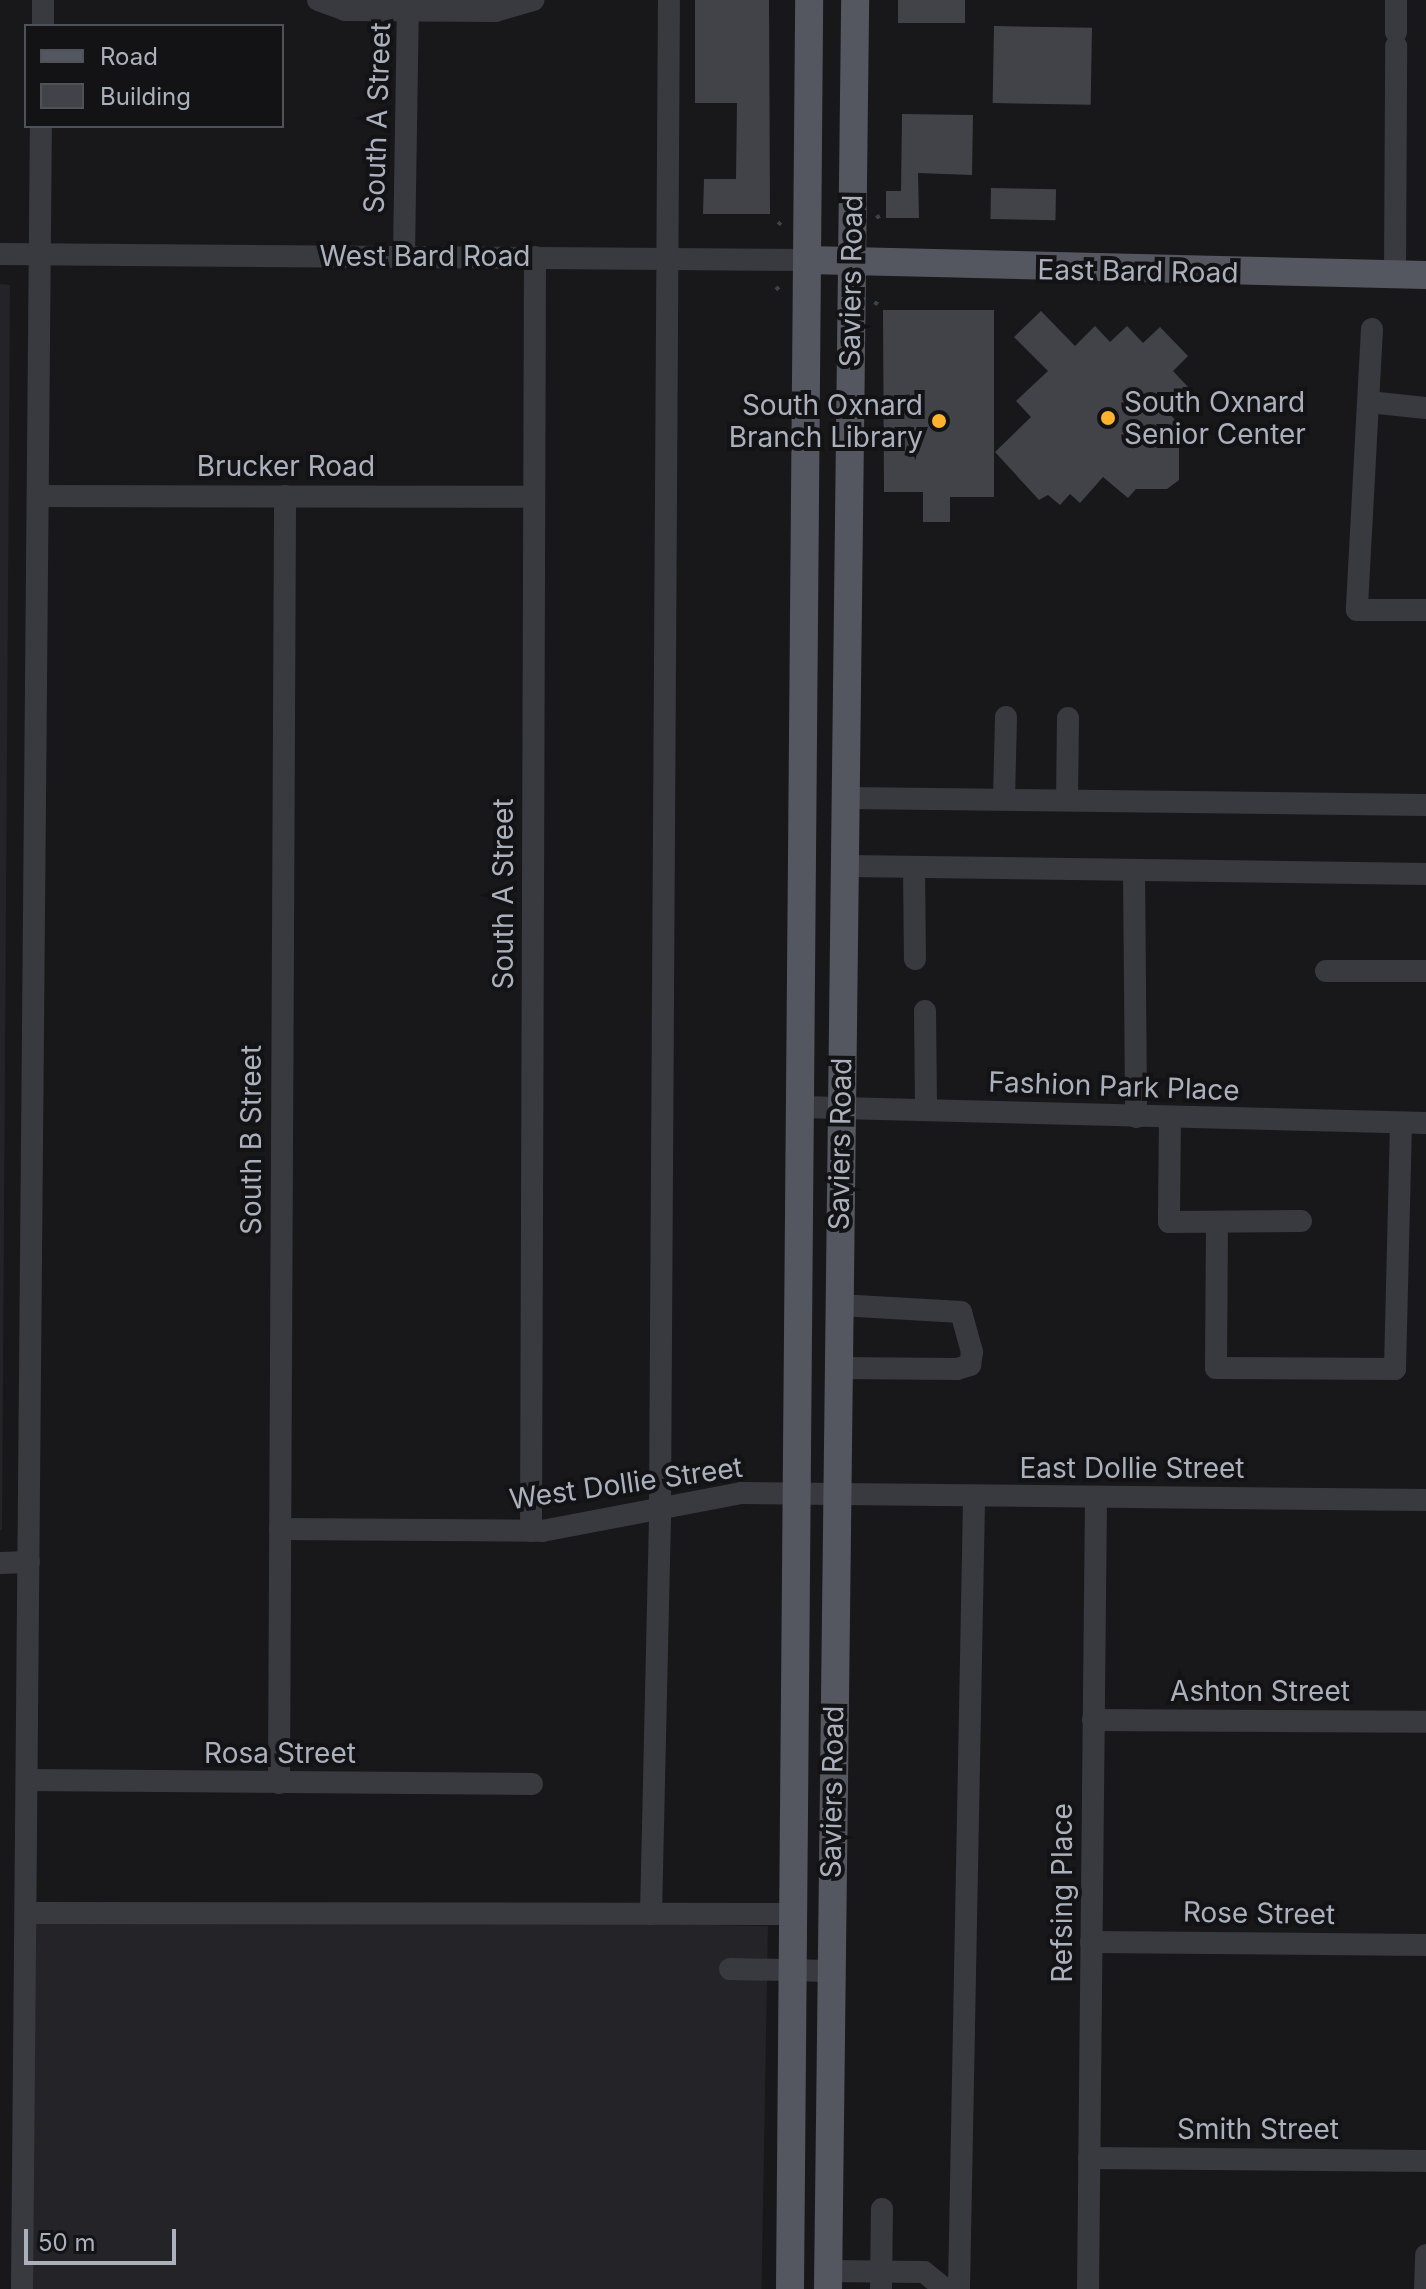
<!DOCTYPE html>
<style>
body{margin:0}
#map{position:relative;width:1426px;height:2289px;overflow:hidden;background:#18181b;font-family:Inter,sans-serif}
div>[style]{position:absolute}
.built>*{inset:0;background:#242428;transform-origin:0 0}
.building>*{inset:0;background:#424348;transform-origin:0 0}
.path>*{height:4px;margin-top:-2px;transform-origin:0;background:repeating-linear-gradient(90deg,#3f4248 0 4px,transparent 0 10px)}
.minor>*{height:22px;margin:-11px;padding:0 11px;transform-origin:11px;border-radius:11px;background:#393a40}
.major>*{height:28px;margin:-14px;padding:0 14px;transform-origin:14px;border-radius:14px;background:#555760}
.dots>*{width:22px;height:22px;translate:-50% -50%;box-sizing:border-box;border:4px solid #131316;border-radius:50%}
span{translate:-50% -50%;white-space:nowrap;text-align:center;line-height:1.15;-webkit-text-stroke:8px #131316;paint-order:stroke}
.street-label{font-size:28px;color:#aab0bc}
.poi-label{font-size:28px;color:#aab0bc}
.left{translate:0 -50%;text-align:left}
.right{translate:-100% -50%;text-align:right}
.legend{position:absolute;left:24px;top:24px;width:260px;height:104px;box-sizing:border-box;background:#131316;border:2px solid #4f5258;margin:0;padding:10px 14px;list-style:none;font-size:24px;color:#aab0bc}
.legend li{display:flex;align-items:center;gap:16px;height:40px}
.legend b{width:40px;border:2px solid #4f5258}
.scale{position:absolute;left:24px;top:2229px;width:152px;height:36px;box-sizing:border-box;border:4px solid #aab0bc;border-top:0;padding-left:10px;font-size:24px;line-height:28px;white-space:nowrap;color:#aab0bc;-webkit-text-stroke:6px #131316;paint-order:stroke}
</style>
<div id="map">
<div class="built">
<i style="clip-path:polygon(0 284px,10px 285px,2px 1530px,0 1530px)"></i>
<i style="left:26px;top:1913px;width:742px;height:376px;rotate:1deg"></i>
</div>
<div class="building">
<i style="clip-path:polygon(695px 0,769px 0,770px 214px,703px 214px,704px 179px,736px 179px,737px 103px,695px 103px)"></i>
<i style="left:898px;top:0;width:67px;height:23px"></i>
<i style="left:994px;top:26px;width:98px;height:77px;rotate:1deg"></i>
<i style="clip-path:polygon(902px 114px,973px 115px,972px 175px,918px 173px,919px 218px,886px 218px,886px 191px,901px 191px)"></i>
<i style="left:991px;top:188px;width:65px;height:31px;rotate:1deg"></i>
<i style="clip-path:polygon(883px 310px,994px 310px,994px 497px,950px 497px,950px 522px,923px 522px,923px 492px,884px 492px)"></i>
<i style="clip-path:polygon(1041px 311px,1075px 346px,1095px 326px,1110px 342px,1127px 326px,1143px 343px,1160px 327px,1188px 356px,1173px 371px,1189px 388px,1166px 410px,1189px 435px,1179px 444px,1179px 480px,1167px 489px,1136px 489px,1128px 498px,1103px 477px,1080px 503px,1070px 494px,1060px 505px,1048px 495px,1039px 500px,995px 452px,1031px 417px,1016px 401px,1048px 371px,1014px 337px)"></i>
</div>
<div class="path">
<i style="left:877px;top:215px;width:7px;rotate:63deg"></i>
<i style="left:778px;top:225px;width:7px;rotate:-45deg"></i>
<i style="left:776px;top:287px;width:8px;rotate:45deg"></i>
<i style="left:875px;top:305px;width:9px;rotate:-58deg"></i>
</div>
<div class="minor">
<i style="left:318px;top:0;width:29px;rotate:20deg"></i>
<i style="left:345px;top:10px;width:150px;rotate:0.4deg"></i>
<i style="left:495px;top:11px;width:40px;rotate:-16deg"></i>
<i style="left:43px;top:26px;width:26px;rotate:-90deg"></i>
<i style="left:1396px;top:32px;width:32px;rotate:-90deg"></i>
<i style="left:0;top:254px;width:808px;rotate:0.43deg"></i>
<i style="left:404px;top:255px;width:245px;rotate:-89.1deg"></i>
<i style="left:1395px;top:274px;width:228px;rotate:-89.7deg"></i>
<i style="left:1372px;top:329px;width:281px;rotate:93.1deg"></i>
<i style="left:1357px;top:610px;width:69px"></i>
<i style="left:1369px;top:402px;width:57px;rotate:6deg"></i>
<i style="left:38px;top:496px;width:496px;rotate:0.1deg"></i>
<i style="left:848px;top:798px;width:578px;rotate:0.69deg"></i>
<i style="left:1004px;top:799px;width:82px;rotate:-88.6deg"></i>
<i style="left:1067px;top:800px;width:82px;rotate:-89.3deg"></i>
<i style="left:848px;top:866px;width:578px;rotate:0.79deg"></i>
<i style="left:914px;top:867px;width:92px;rotate:89.4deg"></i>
<i style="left:1134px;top:870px;width:247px;rotate:89.5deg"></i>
<i style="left:1326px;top:971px;width:100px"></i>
<i style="left:925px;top:1011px;width:99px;rotate:89.4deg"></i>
<i style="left:801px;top:1107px;width:625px;rotate:1.47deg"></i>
<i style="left:1170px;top:1118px;width:104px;rotate:90.6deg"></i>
<i style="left:1169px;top:1222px;width:132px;rotate:-0.4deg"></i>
<i style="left:1217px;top:1222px;width:146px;rotate:90.4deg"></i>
<i style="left:1216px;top:1368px;width:179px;rotate:0.3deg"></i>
<i style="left:1395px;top:1369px;width:246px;rotate:-88.6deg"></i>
<i style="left:838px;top:1368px;width:119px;rotate:0.5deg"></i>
<i style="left:957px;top:1369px;width:14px;rotate:-17deg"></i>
<i style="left:970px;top:1365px;width:13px;rotate:-81deg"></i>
<i style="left:972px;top:1352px;width:41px;rotate:-105.4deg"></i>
<i style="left:961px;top:1312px;width:122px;rotate:-176.7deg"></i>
<i style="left:280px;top:1529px;width:262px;rotate:0.4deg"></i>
<i style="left:542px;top:1531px;width:203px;rotate:-10.8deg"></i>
<i style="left:741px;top:1493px;width:685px;rotate:0.59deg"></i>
<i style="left:531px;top:1531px;width:1274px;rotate:-89.82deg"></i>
<i style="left:0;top:1563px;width:29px;rotate:-2deg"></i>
<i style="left:1093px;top:1720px;width:333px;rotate:0.3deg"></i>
<i style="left:27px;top:1780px;width:505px;rotate:0.45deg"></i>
<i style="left:279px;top:1783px;width:1287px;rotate:-89.73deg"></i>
<i style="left:26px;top:1913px;width:769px;rotate:0.07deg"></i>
<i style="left:651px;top:1914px;width:409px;rotate:-88.7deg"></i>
<i style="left:660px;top:1505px;width:1505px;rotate:-89.66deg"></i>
<i style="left:1091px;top:1942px;width:335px;rotate:0.5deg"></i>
<i style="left:730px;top:1969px;width:101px;rotate:1.1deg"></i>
<i style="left:1089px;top:2158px;width:337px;rotate:0.5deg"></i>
<i style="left:828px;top:2271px;width:96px;rotate:0.6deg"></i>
<i style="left:924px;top:2272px;width:27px;rotate:39deg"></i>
<i style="left:22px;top:2289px;width:2163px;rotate:-89.5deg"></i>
<i style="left:881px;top:2289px;width:80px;rotate:-89.3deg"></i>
<i style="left:959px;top:2289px;width:792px;rotate:-88.91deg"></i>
<i style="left:1088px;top:2289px;width:791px;rotate:-89.42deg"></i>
<i style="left:1425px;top:2289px;width:34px;rotate:-88deg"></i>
</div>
<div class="major">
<i style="left:808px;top:260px;width:618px;rotate:1.39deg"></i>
<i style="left:790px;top:2289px;width:2289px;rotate:-89.52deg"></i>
<i style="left:828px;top:2289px;width:2289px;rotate:-89.32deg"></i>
</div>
<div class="dots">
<i style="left:1108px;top:418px;background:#ffb32c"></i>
<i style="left:939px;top:421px;background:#ffb32c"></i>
</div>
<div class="street-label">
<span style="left:377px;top:118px;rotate:-88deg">South A Street</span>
<span style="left:425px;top:256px">West Bard Road</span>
<span style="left:1138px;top:271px;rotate:1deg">East Bard Road</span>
<span style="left:851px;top:281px;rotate:-89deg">Saviers Road</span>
<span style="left:286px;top:466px">Brucker Road</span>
<span style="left:503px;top:894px;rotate:-90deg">South A Street</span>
<span style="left:1114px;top:1086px;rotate:2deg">Fashion Park Place</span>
<span style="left:251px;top:1140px;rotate:-90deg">South B Street</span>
<span style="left:840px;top:1144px;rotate:-89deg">Saviers Road</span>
<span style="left:1132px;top:1468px">East Dollie Street</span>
<span style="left:626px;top:1483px;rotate:-8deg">West Dollie Street</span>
<span style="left:1260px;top:1691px">Ashton Street</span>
<span style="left:280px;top:1753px">Rosa Street</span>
<span style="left:832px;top:1792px;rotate:-89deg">Saviers Road</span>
<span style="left:1062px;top:1893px;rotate:-90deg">Refsing Place</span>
<span style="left:1259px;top:1913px;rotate:1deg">Rose Street</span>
<span style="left:1258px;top:2129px">Smith Street</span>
</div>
<div class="poi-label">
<span class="left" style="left:1124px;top:418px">South Oxnard<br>Senior Center</span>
<span class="right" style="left:923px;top:421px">South Oxnard<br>Branch Library</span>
</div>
<ul class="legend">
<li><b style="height:10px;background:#555760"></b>Road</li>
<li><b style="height:22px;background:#424348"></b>Building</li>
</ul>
<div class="scale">50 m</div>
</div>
